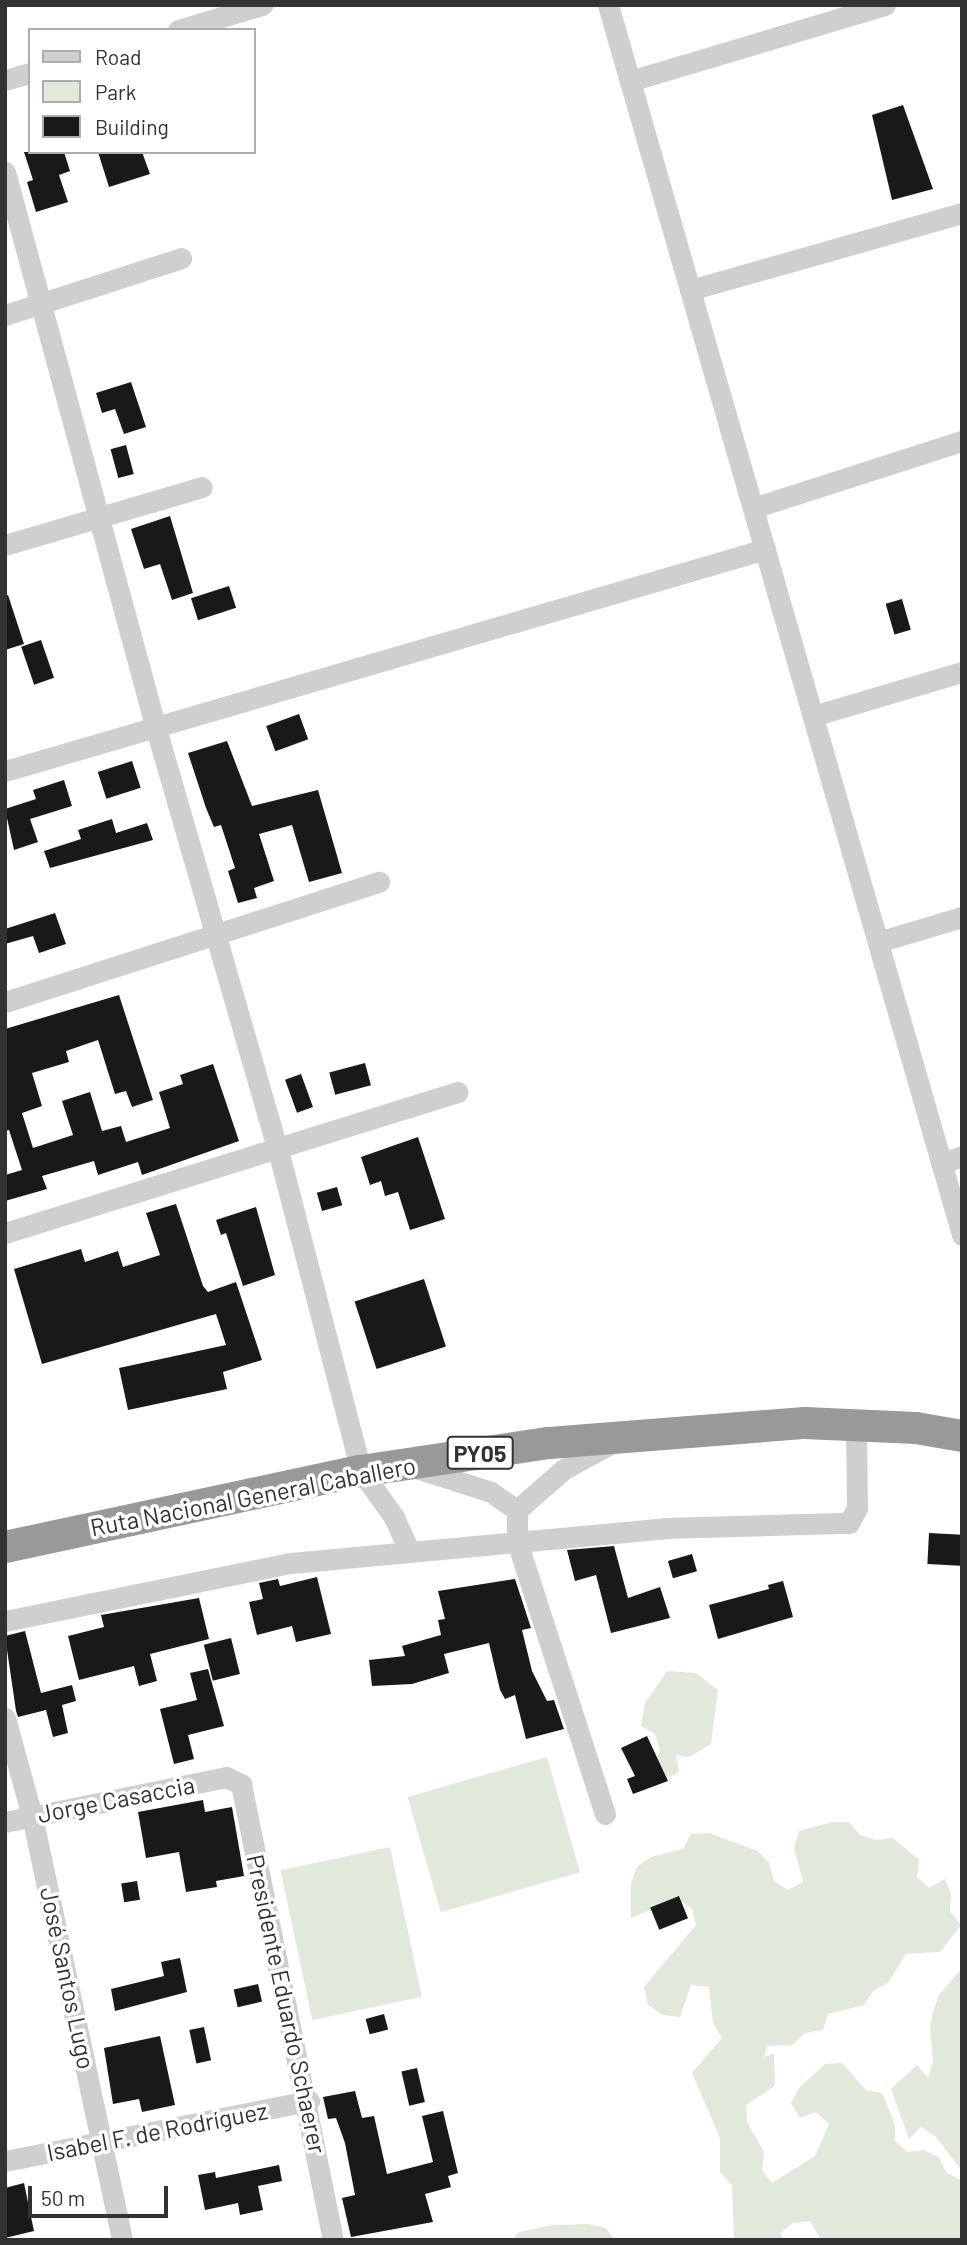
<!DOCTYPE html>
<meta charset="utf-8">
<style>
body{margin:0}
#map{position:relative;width:967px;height:2245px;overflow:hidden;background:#fff;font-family:Barlow,sans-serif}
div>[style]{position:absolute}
.green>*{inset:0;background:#e3e8dc;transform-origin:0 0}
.building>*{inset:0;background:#191919;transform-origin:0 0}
.minor>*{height:21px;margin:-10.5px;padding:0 10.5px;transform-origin:10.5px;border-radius:10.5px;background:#cfcfcf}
.highway>*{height:32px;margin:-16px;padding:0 16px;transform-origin:16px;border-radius:16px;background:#999}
span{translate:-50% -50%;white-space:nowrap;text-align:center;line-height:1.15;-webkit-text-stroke:7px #fff;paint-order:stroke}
.shield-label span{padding:2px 5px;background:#fff;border:2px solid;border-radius:5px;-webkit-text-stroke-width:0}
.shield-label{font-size:23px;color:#323232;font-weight:700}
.street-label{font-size:24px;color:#323232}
.frame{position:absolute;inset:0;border:7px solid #323232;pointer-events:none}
.legend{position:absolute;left:28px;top:28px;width:228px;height:126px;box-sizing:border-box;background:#fff;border:2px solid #adadad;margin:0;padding:9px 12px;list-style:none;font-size:21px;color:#323232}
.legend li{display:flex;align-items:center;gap:14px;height:35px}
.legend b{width:35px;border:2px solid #adadad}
.scale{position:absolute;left:28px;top:2186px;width:140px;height:32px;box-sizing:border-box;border:4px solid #323232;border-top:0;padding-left:9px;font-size:21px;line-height:24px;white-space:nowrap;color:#323232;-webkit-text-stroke:5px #fff;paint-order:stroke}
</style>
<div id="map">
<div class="green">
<i style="clip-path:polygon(667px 1671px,696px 1673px,718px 1690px,711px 1744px,689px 1757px,676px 1755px,679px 1772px,664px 1780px,655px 1766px,660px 1750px,655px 1734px,641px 1726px,645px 1703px)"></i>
<i style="left:547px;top:1757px;width:120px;height:145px;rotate:74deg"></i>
<i style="clip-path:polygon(832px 1822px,849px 1822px,860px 1835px,876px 1840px,893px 1838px,919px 1860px,917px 1877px,929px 1888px,945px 1879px,951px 1894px,950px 1911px,961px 1925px,940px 1952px,906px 1954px,888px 1983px,873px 1991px,864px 2005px,828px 2014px,823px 2030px,805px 2033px,792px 2045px,767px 2046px,764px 2057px,774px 2053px,775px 2086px,746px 2105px,747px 2122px,764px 2152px,762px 2170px,772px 2183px,815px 2156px,829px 2124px,816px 2112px,800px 2118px,791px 2103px,799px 2088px,825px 2064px,842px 2063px,866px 2090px,882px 2093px,895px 2124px,895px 2141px,907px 2152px,924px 2150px,939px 2157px,946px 2172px,962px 2181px,962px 2240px,821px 2240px,810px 2221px,793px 2223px,780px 2233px,784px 2240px,734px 2240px,732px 2185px,720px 2172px,720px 2138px,692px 2073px,722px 2038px,713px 2023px,709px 1987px,691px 1985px,680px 2017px,663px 2015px,648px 2005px,644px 1987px,696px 1925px,692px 1909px,678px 1899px,631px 1918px,631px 1883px,637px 1867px,651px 1857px,683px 1849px,691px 1834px,709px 1833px,758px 1851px,769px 1863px,774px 1881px,788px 1890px,803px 1882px,794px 1848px,799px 1831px)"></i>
<i style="left:390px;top:1847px;width:153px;height:112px;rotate:78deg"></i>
<i style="clip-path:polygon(962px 1968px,962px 2171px,935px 2136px,921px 2127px,909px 2139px,891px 2089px,917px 2065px,928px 2078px,933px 2061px,930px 2028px,933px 2011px,939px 1995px)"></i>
<i style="clip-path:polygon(589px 2224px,606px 2228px,615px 2240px,512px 2240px,519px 2232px,553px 2225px)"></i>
</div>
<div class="building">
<i style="clip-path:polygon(903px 105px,933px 189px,892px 200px,872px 115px)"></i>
<i style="clip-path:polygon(24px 152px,64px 152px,70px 171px,59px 175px,68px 202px,36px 212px,27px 182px,33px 180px)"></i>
<i style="clip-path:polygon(98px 152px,142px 152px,150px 174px,109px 187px)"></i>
<i style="clip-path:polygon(131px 382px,146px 427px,124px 434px,115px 409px,102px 413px,96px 393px)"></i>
<i style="left:126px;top:445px;width:30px;height:16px;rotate:75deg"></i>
<i style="clip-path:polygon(170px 516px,193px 593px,172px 600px,160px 564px,144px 569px,131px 529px)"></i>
<i style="left:229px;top:586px;width:23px;height:40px;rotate:72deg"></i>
<i style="clip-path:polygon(8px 595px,24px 644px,5px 650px,5px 596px)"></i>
<i style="left:902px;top:599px;width:32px;height:17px;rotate:74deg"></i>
<i style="left:41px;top:640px;width:40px;height:21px;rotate:71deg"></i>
<i style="left:299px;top:714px;width:27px;height:35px;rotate:70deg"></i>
<i style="clip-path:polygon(227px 741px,252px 806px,318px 790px,342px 873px,309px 882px,292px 825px,259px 834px,274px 881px,254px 888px,257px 898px,238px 903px,228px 871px,235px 868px,221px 825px,214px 827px,206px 808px,188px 753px)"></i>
<i style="left:132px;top:761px;width:28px;height:36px;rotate:72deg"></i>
<i style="clip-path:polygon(64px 780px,72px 806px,30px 819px,38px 842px,14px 850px,5px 809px,36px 799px,33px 790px)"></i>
<i style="clip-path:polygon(112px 819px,116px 833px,147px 823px,153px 840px,50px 868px,44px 851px,81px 839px,78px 830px)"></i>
<i style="clip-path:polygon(55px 913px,66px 944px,39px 953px,33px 936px,5px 944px,5px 929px)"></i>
<i style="clip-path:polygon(119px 995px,153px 1100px,132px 1107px,126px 1091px,115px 1094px,98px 1040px,66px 1051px,69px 1062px,32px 1073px,42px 1106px,22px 1113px,33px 1148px,73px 1135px,62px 1101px,90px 1092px,102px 1131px,121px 1126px,126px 1142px,170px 1128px,159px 1092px,183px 1084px,180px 1075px,213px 1064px,239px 1141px,142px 1175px,138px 1162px,98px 1175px,94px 1161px,42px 1176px,47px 1189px,5px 1201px,5px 1175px,22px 1170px,9px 1130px,5px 1131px,5px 1029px)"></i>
<i style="left:365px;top:1063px;width:23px;height:37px;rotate:75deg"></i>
<i style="left:301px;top:1074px;width:35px;height:17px;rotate:70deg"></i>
<i style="clip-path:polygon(418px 1137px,445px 1219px,410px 1230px,398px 1192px,385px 1196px,381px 1181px,370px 1185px,361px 1157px)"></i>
<i style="left:337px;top:1187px;width:19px;height:21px;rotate:74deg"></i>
<i style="clip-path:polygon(176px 1204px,203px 1286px,208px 1292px,236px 1282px,262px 1360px,223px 1372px,227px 1389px,128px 1410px,119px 1368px,226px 1345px,216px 1314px,42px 1364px,14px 1269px,81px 1249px,85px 1262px,118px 1251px,123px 1267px,160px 1255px,146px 1213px)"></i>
<i style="clip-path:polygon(256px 1207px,275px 1275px,243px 1286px,226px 1233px,221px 1235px,216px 1220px)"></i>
<i style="left:424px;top:1279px;width:71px;height:73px;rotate:72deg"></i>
<i style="left:929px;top:1533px;width:33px;height:31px;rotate:3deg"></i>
<i style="clip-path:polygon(614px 1546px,628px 1598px,660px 1587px,670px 1618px,611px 1633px,596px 1575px,575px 1581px,567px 1550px)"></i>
<i style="left:692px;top:1554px;width:18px;height:25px;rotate:74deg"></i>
<i style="clip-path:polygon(317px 1577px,331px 1634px,296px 1642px,292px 1626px,257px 1635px,249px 1602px,263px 1599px,259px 1583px,278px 1579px,280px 1586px)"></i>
<i style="clip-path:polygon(515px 1579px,531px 1628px,522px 1630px,532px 1671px,547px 1701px,554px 1700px,564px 1729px,526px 1739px,515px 1695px,505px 1699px,500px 1690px,489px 1643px,444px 1654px,449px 1673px,412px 1684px,372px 1686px,369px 1660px,405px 1656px,402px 1646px,441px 1635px,438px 1620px,445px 1619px,438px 1591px)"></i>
<i style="clip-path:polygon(783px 1581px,793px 1617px,718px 1639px,709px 1605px,769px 1589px,768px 1585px)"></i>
<i style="clip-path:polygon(199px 1598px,209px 1639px,150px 1654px,157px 1681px,139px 1686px,134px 1666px,79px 1680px,68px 1636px,104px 1627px,101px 1615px)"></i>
<i style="clip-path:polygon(25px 1631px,41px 1693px,72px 1685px,76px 1701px,62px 1705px,68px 1733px,53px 1737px,46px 1710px,18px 1717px,16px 1711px,5px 1636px)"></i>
<i style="left:231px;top:1638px;width:37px;height:28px;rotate:76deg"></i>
<i style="clip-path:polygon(208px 1669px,224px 1726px,188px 1735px,194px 1759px,174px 1764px,160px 1709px,197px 1700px,190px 1673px)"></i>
<i style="clip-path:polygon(647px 1736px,668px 1781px,633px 1794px,627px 1779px,635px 1776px,621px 1748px)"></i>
<i style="clip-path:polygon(203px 1800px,205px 1812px,232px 1807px,244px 1876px,216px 1881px,217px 1887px,186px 1892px,179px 1852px,146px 1858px,138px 1812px)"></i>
<i style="left:137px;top:1881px;width:19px;height:16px;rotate:81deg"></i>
<i style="left:679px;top:1896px;width:24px;height:31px;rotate:68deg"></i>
<i style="clip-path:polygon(180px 1958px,187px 1992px,115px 2011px,111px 1989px,164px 1976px,161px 1962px)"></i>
<i style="left:258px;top:1984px;width:18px;height:25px;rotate:77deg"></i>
<i style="left:384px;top:2014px;width:16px;height:19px;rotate:75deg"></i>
<i style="left:204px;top:2027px;width:34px;height:15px;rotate:78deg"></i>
<i style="clip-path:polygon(160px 2036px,175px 2105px,142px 2112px,139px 2099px,113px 2104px,104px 2048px)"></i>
<i style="left:417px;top:2068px;width:35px;height:16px;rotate:77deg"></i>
<i style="clip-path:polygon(355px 2091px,362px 2118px,374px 2116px,387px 2174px,433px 2162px,422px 2116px,443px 2111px,458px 2173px,448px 2176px,451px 2187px,425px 2194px,433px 2222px,351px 2237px,342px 2198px,355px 2195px,345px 2143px,336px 2118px,328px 2119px,323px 2097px)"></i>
<i style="clip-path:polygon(279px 2165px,282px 2181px,258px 2186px,263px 2210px,240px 2215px,238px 2203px,205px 2210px,198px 2175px,215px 2172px,216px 2178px)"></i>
<i style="clip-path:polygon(24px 2183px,34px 2231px,5px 2238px,5px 2188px)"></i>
</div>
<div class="minor">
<i style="left:608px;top:5px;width:1280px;rotate:73.94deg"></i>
<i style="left:178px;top:30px;width:88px;rotate:-16.6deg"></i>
<i style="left:5px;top:80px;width:26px;rotate:-16deg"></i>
<i style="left:630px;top:81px;width:266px;rotate:-16.6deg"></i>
<i style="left:5px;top:172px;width:573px;rotate:74.82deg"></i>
<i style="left:155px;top:725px;width:442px;rotate:73.9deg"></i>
<i style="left:278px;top:1150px;width:332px;rotate:75.5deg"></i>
<i style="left:361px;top:1471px;width:57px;rotate:54.3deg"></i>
<i style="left:394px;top:1517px;width:37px;rotate:66deg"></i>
<i style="left:690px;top:290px;width:283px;rotate:-15.8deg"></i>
<i style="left:5px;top:315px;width:185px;rotate:-17.9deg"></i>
<i style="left:753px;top:508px;width:219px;rotate:-17.8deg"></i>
<i style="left:5px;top:545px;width:205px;rotate:-16.4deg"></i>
<i style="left:813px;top:716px;width:155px;rotate:-16.5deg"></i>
<i style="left:5px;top:771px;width:792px;rotate:-16.28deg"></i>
<i style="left:878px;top:942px;width:88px;rotate:-16.6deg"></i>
<i style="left:5px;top:1002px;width:393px;rotate:-17.8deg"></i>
<i style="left:941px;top:1163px;width:22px;rotate:-18deg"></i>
<i style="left:5px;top:1233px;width:474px;rotate:-17.3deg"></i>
<i style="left:416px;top:1468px;width:79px;rotate:17.7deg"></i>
<i style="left:491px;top:1492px;width:32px;rotate:35deg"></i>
<i style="left:5px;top:1621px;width:292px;rotate:-11.5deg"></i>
<i style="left:291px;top:1563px;width:376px;rotate:-5.3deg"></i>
<i style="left:665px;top:1528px;width:184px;rotate:-1.6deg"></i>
<i style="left:849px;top:1523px;width:17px;rotate:-62deg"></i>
<i style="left:857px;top:1508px;width:83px;rotate:-90.7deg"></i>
<i style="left:5px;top:1718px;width:102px;rotate:74.6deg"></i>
<i style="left:32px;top:1816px;width:433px;rotate:78deg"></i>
<i style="left:605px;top:1814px;width:287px;rotate:-107.9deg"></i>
<i style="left:517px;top:1541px;width:31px;rotate:-90deg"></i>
<i style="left:517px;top:1510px;width:62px;rotate:-41.1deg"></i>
<i style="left:564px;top:1469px;width:55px;rotate:-28.4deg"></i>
<i style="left:5px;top:1822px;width:226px;rotate:-11.5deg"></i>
<i style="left:226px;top:1777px;width:17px;rotate:25deg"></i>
<i style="left:241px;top:1784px;width:465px;rotate:78.6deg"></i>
<i style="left:5px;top:2161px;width:310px;rotate:-11.2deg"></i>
</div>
<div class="highway">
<i style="left:5px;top:1547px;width:364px;rotate:-12.1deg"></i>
<i style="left:361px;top:1471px;width:190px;rotate:-8.5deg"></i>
<i style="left:549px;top:1443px;width:257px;rotate:-4.5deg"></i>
<i style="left:805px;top:1423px;width:111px;rotate:2.6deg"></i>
<i style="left:916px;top:1428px;width:47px;rotate:9.9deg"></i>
</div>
<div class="shield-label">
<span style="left:480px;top:1453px">PY05</span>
</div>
<div class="street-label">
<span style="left:253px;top:1496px;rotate:-11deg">Ruta Nacional General Caballero</span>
<span style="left:116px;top:1799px;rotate:-11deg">Jorge Casaccia</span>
<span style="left:68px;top:1978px;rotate:78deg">José Santos Lugo</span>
<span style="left:287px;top:2004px;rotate:78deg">Presidente Eduardo Schaerer</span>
<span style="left:157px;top:2131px;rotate:-11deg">Isabel F. de Rodríguez</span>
</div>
<div class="frame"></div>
<ul class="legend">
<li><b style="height:9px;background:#cfcfcf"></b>Road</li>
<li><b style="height:19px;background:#e3e8dc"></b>Park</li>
<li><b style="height:19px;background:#191919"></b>Building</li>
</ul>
<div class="scale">50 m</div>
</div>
